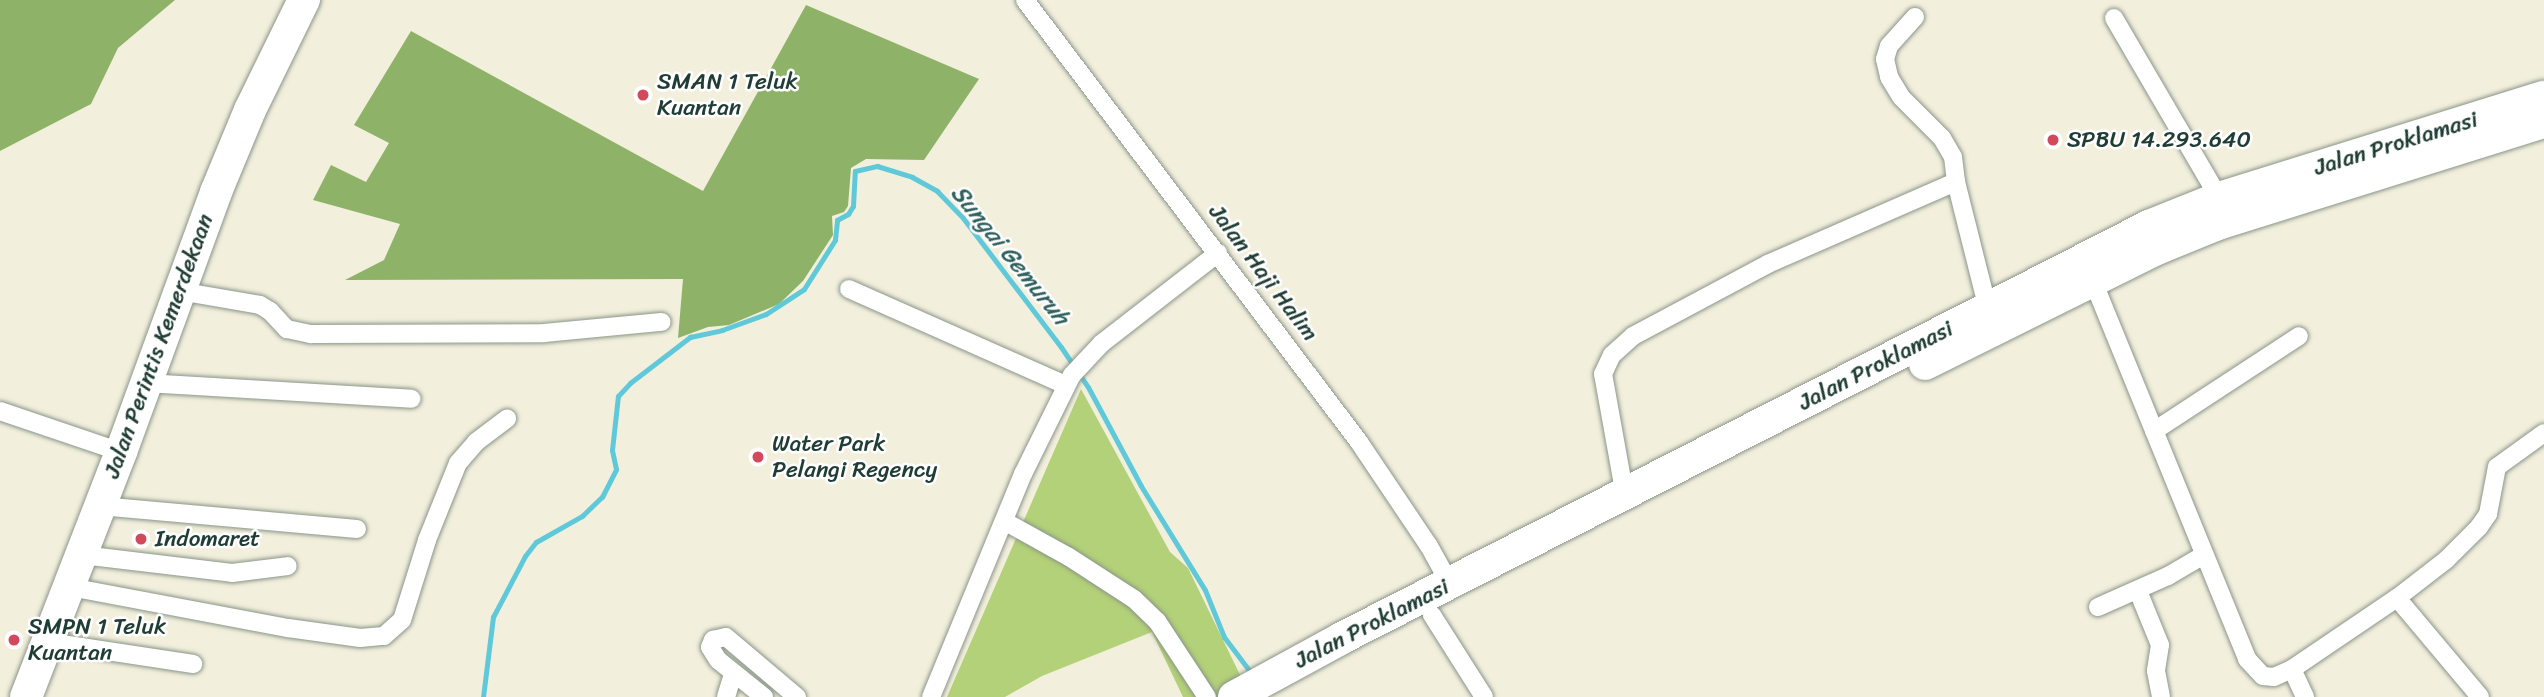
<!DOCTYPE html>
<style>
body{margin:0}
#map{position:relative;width:2544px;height:697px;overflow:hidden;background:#f3efdd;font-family:Sriracha,sans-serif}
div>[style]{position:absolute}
.green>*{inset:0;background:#b3d178}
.forest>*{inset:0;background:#8eb368}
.stream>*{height:5px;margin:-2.5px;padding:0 2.5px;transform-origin:2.5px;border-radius:2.5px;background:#5fc9d9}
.roads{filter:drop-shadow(0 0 2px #899688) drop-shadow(0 0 2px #899688)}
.street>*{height:18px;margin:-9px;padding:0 9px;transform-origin:9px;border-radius:9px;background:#fff}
.highway>*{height:32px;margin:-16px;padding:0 16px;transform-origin:16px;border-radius:16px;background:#fff}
.dots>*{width:19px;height:19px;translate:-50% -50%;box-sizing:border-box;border:4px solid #fff;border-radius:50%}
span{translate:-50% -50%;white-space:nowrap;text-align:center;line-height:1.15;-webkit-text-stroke:5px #fff;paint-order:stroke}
.poi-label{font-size:23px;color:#1f3d34}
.left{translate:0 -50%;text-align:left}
.street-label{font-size:23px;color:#1f3d34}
.water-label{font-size:24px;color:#2f605d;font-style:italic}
</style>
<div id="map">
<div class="green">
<i style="clip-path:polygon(1081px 389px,1170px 552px,1188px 568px,1243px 681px,1218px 697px,1183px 697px,1152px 632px,1042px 676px,1005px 697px,947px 697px)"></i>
</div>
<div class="forest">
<i style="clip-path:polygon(0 0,175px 0,118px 48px,91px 104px,0 151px)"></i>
<i style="clip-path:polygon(806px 5px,979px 79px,924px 160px,866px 159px,851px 168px,848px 206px,844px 212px,832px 216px,833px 235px,803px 281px,779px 304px,729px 325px,708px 327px,678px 338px,683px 279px,345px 280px,384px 260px,400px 224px,313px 200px,331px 165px,366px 182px,389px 143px,354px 125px,411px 31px,703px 191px)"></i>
</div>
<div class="stream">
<i style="left:483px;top:697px;width:81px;rotate:-82.9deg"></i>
<i style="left:493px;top:617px;width:69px;rotate:-62.3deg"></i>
<i style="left:525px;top:556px;width:18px;rotate:-52deg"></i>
<i style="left:536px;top:542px;width:53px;rotate:-29.5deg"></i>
<i style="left:582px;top:516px;width:28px;rotate:-44deg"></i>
<i style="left:602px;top:497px;width:31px;rotate:-63deg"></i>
<i style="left:616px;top:469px;width:19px;rotate:-102deg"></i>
<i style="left:612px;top:450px;width:54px;rotate:-83.7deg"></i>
<i style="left:618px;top:396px;width:18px;rotate:-47deg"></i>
<i style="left:630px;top:383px;width:76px;rotate:-37.5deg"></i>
<i style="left:690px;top:337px;width:33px;rotate:-12deg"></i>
<i style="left:722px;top:330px;width:47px;rotate:-20deg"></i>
<i style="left:766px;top:314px;width:45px;rotate:-33.3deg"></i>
<i style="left:804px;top:289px;width:58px;rotate:-57.7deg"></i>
<i style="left:835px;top:240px;width:20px;rotate:-84deg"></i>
<i style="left:837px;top:220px;width:13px;rotate:-29deg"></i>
<i style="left:848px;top:214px;width:9px;rotate:-58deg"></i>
<i style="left:853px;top:206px;width:35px;rotate:-87deg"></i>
<i style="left:855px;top:171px;width:23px;rotate:-13deg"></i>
<i style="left:877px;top:166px;width:37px;rotate:17deg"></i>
<i style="left:912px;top:177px;width:29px;rotate:29deg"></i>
<i style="left:937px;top:191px;width:37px;rotate:46deg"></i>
<i style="left:963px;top:218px;width:162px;rotate:52.8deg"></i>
<i style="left:1061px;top:347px;width:48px;rotate:56deg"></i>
<i style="left:1088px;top:387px;width:112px;rotate:61.8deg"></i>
<i style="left:1141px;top:486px;width:122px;rotate:58.4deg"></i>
<i style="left:1205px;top:590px;width:51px;rotate:68deg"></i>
<i style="left:1224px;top:637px;width:46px;rotate:52.9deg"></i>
</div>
<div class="roads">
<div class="street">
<i style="left:1025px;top:0;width:554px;rotate:52.92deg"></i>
<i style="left:1359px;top:442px;width:125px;rotate:56.1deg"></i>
<i style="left:1429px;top:546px;width:43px;rotate:61.1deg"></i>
<i style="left:1915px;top:17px;width:39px;rotate:132deg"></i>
<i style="left:1889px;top:46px;width:14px;rotate:107deg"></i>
<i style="left:1885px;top:59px;width:18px;rotate:77deg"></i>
<i style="left:1889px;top:77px;width:23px;rotate:59deg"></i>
<i style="left:1901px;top:97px;width:58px;rotate:45deg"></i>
<i style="left:1942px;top:138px;width:22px;rotate:60deg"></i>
<i style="left:1953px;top:157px;width:25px;rotate:83deg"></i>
<i style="left:1956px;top:182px;width:131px;rotate:75.9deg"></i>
<i style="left:2114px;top:18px;width:208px;rotate:59.7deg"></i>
<i style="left:2093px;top:281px;width:408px;rotate:67.8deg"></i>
<i style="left:2247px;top:659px;width:23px;rotate:47deg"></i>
<i style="left:2263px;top:676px;width:11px;rotate:5deg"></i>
<i style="left:2274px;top:677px;width:20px;rotate:-24deg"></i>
<i style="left:2292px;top:669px;width:127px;rotate:-34.1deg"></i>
<i style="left:2397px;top:598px;width:62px;rotate:-37.8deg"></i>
<i style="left:2446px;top:560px;width:47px;rotate:-45deg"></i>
<i style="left:2479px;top:527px;width:16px;rotate:-55deg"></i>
<i style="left:2488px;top:514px;width:48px;rotate:-79.2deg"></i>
<i style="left:2497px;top:467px;width:58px;rotate:-35.9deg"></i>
<i style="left:849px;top:289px;width:237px;rotate:23.9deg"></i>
<i style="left:179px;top:291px;width:82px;rotate:9.8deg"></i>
<i style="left:260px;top:305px;width:12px;rotate:31deg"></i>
<i style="left:270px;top:311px;width:25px;rotate:47deg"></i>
<i style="left:287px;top:329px;width:25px;rotate:12deg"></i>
<i style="left:311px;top:334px;width:233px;rotate:-0.2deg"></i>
<i style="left:544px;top:333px;width:118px;rotate:-5.4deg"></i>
<i style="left:146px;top:383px;width:266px;rotate:3.4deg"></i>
<i style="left:0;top:411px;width:128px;rotate:18.7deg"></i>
<i style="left:2154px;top:431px;width:173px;rotate:-33.2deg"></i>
<i style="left:1625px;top:496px;width:124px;rotate:-100.2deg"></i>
<i style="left:1603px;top:374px;width:21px;rotate:-65deg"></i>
<i style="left:1612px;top:355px;width:28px;rotate:-42deg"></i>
<i style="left:1633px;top:336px;width:153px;rotate:-28.1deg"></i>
<i style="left:1768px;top:264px;width:205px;rotate:-23.6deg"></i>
<i style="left:100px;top:506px;width:258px;rotate:5.1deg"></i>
<i style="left:1004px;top:521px;width:74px;rotate:29deg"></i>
<i style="left:1069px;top:557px;width:77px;rotate:32.9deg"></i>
<i style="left:1134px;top:599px;width:32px;rotate:44deg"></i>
<i style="left:1157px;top:621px;width:91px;rotate:56.7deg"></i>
<i style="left:82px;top:555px;width:151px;rotate:6.8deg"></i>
<i style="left:232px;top:573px;width:56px;rotate:-7.1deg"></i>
<i style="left:70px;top:587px;width:222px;rotate:10.7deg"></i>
<i style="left:288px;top:628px;width:73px;rotate:7.9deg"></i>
<i style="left:360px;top:638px;width:24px;rotate:-5deg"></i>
<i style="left:384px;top:636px;width:24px;rotate:-42deg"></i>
<i style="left:402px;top:620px;width:84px;rotate:-72.6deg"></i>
<i style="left:427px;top:540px;width:83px;rotate:-68.1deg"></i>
<i style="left:458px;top:463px;width:28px;rotate:-49deg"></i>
<i style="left:476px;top:442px;width:39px;rotate:-37deg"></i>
<i style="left:2138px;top:591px;width:58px;rotate:67.8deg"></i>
<i style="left:2160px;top:645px;width:26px;rotate:99deg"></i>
<i style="left:2156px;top:671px;width:26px;rotate:79deg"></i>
<i style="left:2397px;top:598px;width:129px;rotate:50deg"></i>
<i style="left:2098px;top:607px;width:77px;rotate:-23.9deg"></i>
<i style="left:2168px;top:576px;width:42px;rotate:-30.3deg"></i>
<i style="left:1432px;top:615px;width:97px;rotate:57.6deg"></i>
<i style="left:48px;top:642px;width:147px;rotate:8.6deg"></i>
<i style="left:2292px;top:669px;width:31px;rotate:65deg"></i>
<i style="left:726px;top:697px;width:24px;rotate:-73deg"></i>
<i style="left:764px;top:697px;width:59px;rotate:-141.2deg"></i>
<i style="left:718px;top:660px;width:15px;rotate:-122deg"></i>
<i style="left:710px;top:647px;width:8px;rotate:-67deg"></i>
<i style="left:713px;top:640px;width:13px;rotate:-13deg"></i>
<i style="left:726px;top:637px;width:93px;rotate:40.2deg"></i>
<i style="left:931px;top:697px;width:241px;rotate:-67.6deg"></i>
<i style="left:1023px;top:474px;width:110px;rotate:-63.7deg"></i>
<i style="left:1072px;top:375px;width:44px;rotate:-46.8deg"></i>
<i style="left:1102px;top:343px;width:147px;rotate:-37.8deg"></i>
</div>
<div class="highway">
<i style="left:1925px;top:364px;width:259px;rotate:-26.4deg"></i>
<i style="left:2157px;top:249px;width:66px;rotate:-22.3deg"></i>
<i style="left:2218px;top:224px;width:342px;rotate:-17.4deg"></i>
<i style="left:26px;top:697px;width:263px;rotate:-68.8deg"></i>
<i style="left:121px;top:452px;width:277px;rotate:-69.9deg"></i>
<i style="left:216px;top:192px;width:89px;rotate:-67.5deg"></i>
<i style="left:250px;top:110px;width:123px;rotate:-63.9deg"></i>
<i style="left:1234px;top:697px;width:123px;rotate:-28.6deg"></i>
<i style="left:1342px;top:638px;width:906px;rotate:-27.05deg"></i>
<i style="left:2149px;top:226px;width:75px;rotate:-21.8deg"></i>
<i style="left:2219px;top:198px;width:340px;rotate:-17.3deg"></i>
</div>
</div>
<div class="dots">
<i style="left:643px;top:95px;background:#d1495b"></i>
<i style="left:2053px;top:140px;background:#d1495b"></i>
<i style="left:758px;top:457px;background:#d1495b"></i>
<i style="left:141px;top:539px;background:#d1495b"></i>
<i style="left:14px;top:640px;background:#d1495b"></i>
</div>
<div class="poi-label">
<span class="left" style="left:657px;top:95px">SMAN 1 Teluk<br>Kuantan</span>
<span class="left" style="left:2067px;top:140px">SPBU 14.293.640</span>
<span class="left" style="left:772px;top:457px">Water Park<br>Pelangi Regency</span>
<span class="left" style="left:155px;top:539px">Indomaret</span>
<span class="left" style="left:28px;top:640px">SMPN 1 Teluk<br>Kuantan</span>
</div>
<div class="street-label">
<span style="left:2396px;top:144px;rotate:-17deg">Jalan Proklamasi</span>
<span style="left:1263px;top:273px;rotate:53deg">Jalan Haji Halim</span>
<span style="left:159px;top:346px;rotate:-70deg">Jalan Perintis Kemerdekaan</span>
<span style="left:1876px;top:366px;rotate:-27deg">Jalan Proklamasi</span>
<span style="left:1372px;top:624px;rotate:-27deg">Jalan Proklamasi</span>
</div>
<div class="water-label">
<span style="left:1010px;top:255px;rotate:51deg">Sungai Gemuruh</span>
</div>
</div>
